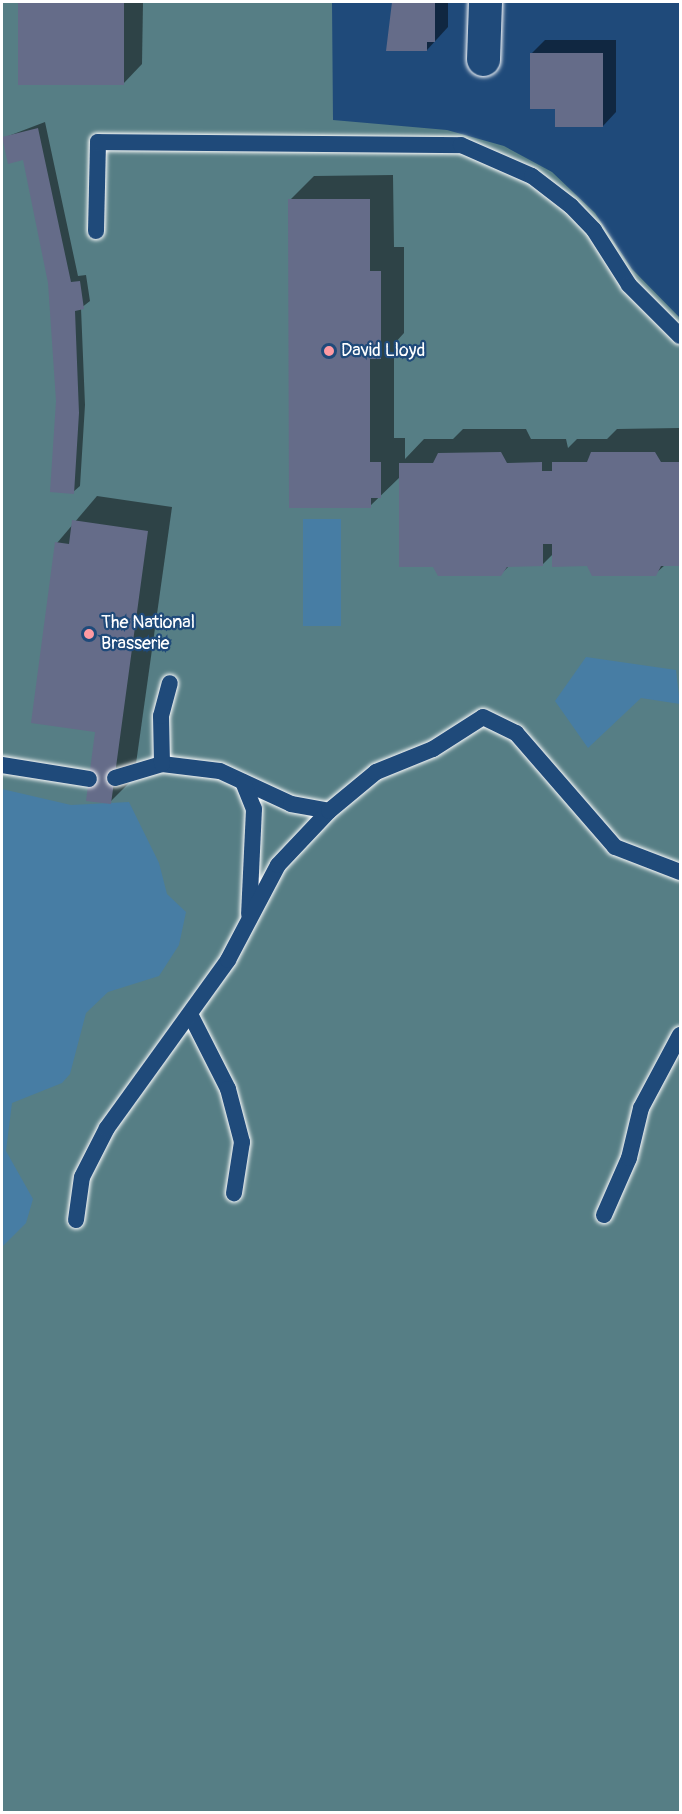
<!DOCTYPE html>
<style>
body{margin:0}
#map{position:relative;width:682px;height:1814px;overflow:hidden;background:#1f4a7a;font-family:Pangolin,sans-serif}
div>[style]{position:absolute}
.green>*{inset:0;background:#567e85}
.water>*{inset:0;background:#477da4;transform-origin:0 0}
.shadow>*{inset:0;background:#0007}
.building>*{inset:0;background:#656c89;transform-origin:0 0}
.roads{filter:drop-shadow(0 0 2px #fff) drop-shadow(0 0 2px #fff)}
.service>*{height:16px;margin:-8px;padding:0 8px;transform-origin:8px;border-radius:8px;background:#1f4a7a}
.minor>*{height:33px;margin:-16.5px;padding:0 16.5px;transform-origin:16.5px;border-radius:16.5px;background:#1f4a7a}
.dots>*{width:16px;height:16px;translate:-50% -50%;box-sizing:border-box;border:3px solid #1f4a7a;border-radius:50%}
span{translate:-50% -50%;white-space:nowrap;text-align:center;line-height:1.15;-webkit-text-stroke:4.5px #1f4a7a;paint-order:stroke}
.poi-label{font-size:18px;color:#fff}
.left{translate:0 -50%;text-align:left}
.frame{position:absolute;inset:0;border:3px solid #fff;pointer-events:none}
</style>
<div id="map">
<div class="green">
<i style="clip-path:polygon(2px 2px,332px 2px,333px 120px,447px 130px,504px 146px,552px 172px,595px 213px,632px 269px,680px 318px,680px 1812px,2px 1812px)"></i>
</div>
<div class="water">
<i style="left:303px;top:519px;width:38px;height:107px"></i>
<i style="clip-path:polygon(586px 657px,676px 670px,680px 704px,641px 698px,588px 748px,555px 701px)"></i>
<i style="clip-path:polygon(2px 789px,71px 805px,129px 802px,159px 863px,167px 894px,186px 912px,179px 945px,159px 976px,108px 992px,86px 1013px,70px 1074px,62px 1083px,12px 1103px,6px 1151px,33px 1199px,26px 1223px,2px 1247px)"></i>
</div>
<div class="shadow">
<i style="clip-path:polygon(19px 2px,143px 2px,142px 64px,123px 84px,19px 83px)"></i>
<i style="clip-path:polygon(393px 2px,448px 2px,448px 27px,427px 50px,387px 49px)"></i>
<i style="clip-path:polygon(545px 40px,616px 40px,616px 112px,603px 126px,557px 108px,531px 54px)"></i>
<i style="clip-path:polygon(45px 122px,78px 276px,86px 275px,90px 301px,81px 308px,85px 405px,80px 486px,73px 492px,57px 401px,49px 283px,24px 158px,3px 138px)"></i>
<i style="clip-path:polygon(393px 175px,394px 247px,404px 247px,404px 333px,394px 344px,394px 438px,405px 438px,405px 459px,424px 439px,453px 439px,463px 429px,526px 429px,531px 439px,566px 439px,568px 448px,577px 439px,607px 439px,617px 429px,679px 428px,680px 565px,665px 565px,655px 574px,553px 554px,542px 565px,510px 565px,501px 574px,400px 477px,370px 506px,290px 200px,314px 176px)"></i>
<i style="clip-path:polygon(97px 496px,172px 507px,134px 778px,110px 802px,57px 543px)"></i>
</div>
<div class="building">
<i style="left:18px;top:2px;width:106px;height:83px"></i>
<i style="clip-path:polygon(392px 2px,435px 2px,435px 42px,427px 42px,427px 51px,386px 51px)"></i>
<i style="clip-path:polygon(530px 53px,603px 53px,603px 127px,555px 127px,555px 109px,530px 109px)"></i>
<i style="clip-path:polygon(38px 128px,71px 282px,80px 281px,84px 309px,75px 311px,79px 413px,74px 494px,50px 492px,56px 401px,48px 283px,23px 160px,8px 164px,2px 137px)"></i>
<i style="clip-path:polygon(288px 199px,370px 199px,370px 271px,381px 271px,381px 359px,370px 359px,370px 462px,381px 462px,381px 498px,371px 498px,371px 508px,289px 508px)"></i>
<i style="clip-path:polygon(501px 452px,507px 463px,542px 462px,542px 471px,552px 471px,552px 462px,587px 462px,591px 452px,655px 452px,661px 462px,680px 462px,680px 566px,661px 566px,656px 576px,592px 576px,587px 566px,552px 567px,552px 544px,543px 544px,543px 566px,507px 567px,501px 576px,438px 576px,433px 567px,399px 567px,399px 463px,433px 463px,438px 453px)"></i>
<i style="clip-path:polygon(72px 520px,148px 531px,111px 804px,86px 801px,95px 732px,31px 723px,55px 542px,69px 544px)"></i>
</div>
<div class="roads">
<div class="service">
<i style="left:96px;top:231px;width:89px;rotate:-88.7deg"></i>
<i style="left:98px;top:142px;width:363px;rotate:0.5deg"></i>
<i style="left:461px;top:145px;width:77px;rotate:23.6deg"></i>
<i style="left:532px;top:176px;width:49px;rotate:37.6deg"></i>
<i style="left:571px;top:206px;width:33px;rotate:46deg"></i>
<i style="left:594px;top:230px;width:65px;rotate:57.5deg"></i>
<i style="left:629px;top:285px;width:72px;rotate:45deg"></i>
<i style="left:162px;top:764px;width:58px;rotate:6.9deg"></i>
<i style="left:220px;top:771px;width:78px;rotate:24.9deg"></i>
<i style="left:291px;top:804px;width:39px;rotate:10deg"></i>
<i style="left:2px;top:765px;width:88px;rotate:9.1deg"></i>
<i style="left:115px;top:778px;width:49px;rotate:-16.6deg"></i>
<i style="left:162px;top:764px;width:48px;rotate:-91.2deg"></i>
<i style="left:161px;top:716px;width:34px;rotate:-75deg"></i>
<i style="left:243px;top:782px;width:29px;rotate:68deg"></i>
<i style="left:254px;top:809px;width:105px;rotate:92.7deg"></i>
<i style="left:190px;top:1014px;width:84px;rotate:63.1deg"></i>
<i style="left:228px;top:1089px;width:55px;rotate:75.2deg"></i>
<i style="left:242px;top:1142px;width:52px;rotate:98.9deg"></i>
<i style="left:604px;top:1215px;width:62px;rotate:-66.3deg"></i>
<i style="left:629px;top:1158px;width:51px;rotate:-76.5deg"></i>
<i style="left:641px;top:1108px;width:83px;rotate:-61.9deg"></i>
<i style="left:76px;top:1220px;width:43px;rotate:-82.1deg"></i>
<i style="left:82px;top:1177px;width:55px;rotate:-63deg"></i>
<i style="left:107px;top:1128px;width:207px;rotate:-54.2deg"></i>
<i style="left:228px;top:960px;width:107px;rotate:-62.2deg"></i>
<i style="left:278px;top:865px;width:74px;rotate:-46.6deg"></i>
<i style="left:329px;top:811px;width:61px;rotate:-39.7deg"></i>
<i style="left:376px;top:772px;width:61px;rotate:-22deg"></i>
<i style="left:433px;top:749px;width:59px;rotate:-32.6deg"></i>
<i style="left:483px;top:717px;width:37px;rotate:26deg"></i>
<i style="left:516px;top:733px;width:151px;rotate:49deg"></i>
<i style="left:615px;top:847px;width:70px;rotate:21deg"></i>
</div>
<div class="minor">
<i style="left:483px;top:59px;width:57px;rotate:-88deg"></i>
</div>
</div>
<div class="dots">
<i style="left:329px;top:351px;background:#ff9aa2"></i>
<i style="left:89px;top:634px;background:#ff9aa2"></i>
</div>
<div class="poi-label">
<span class="left" style="left:341px;top:351px">David Lloyd</span>
<span class="left" style="left:101px;top:634px">The National<br>Brasserie</span>
</div>
<div class="frame"></div>
</div>
